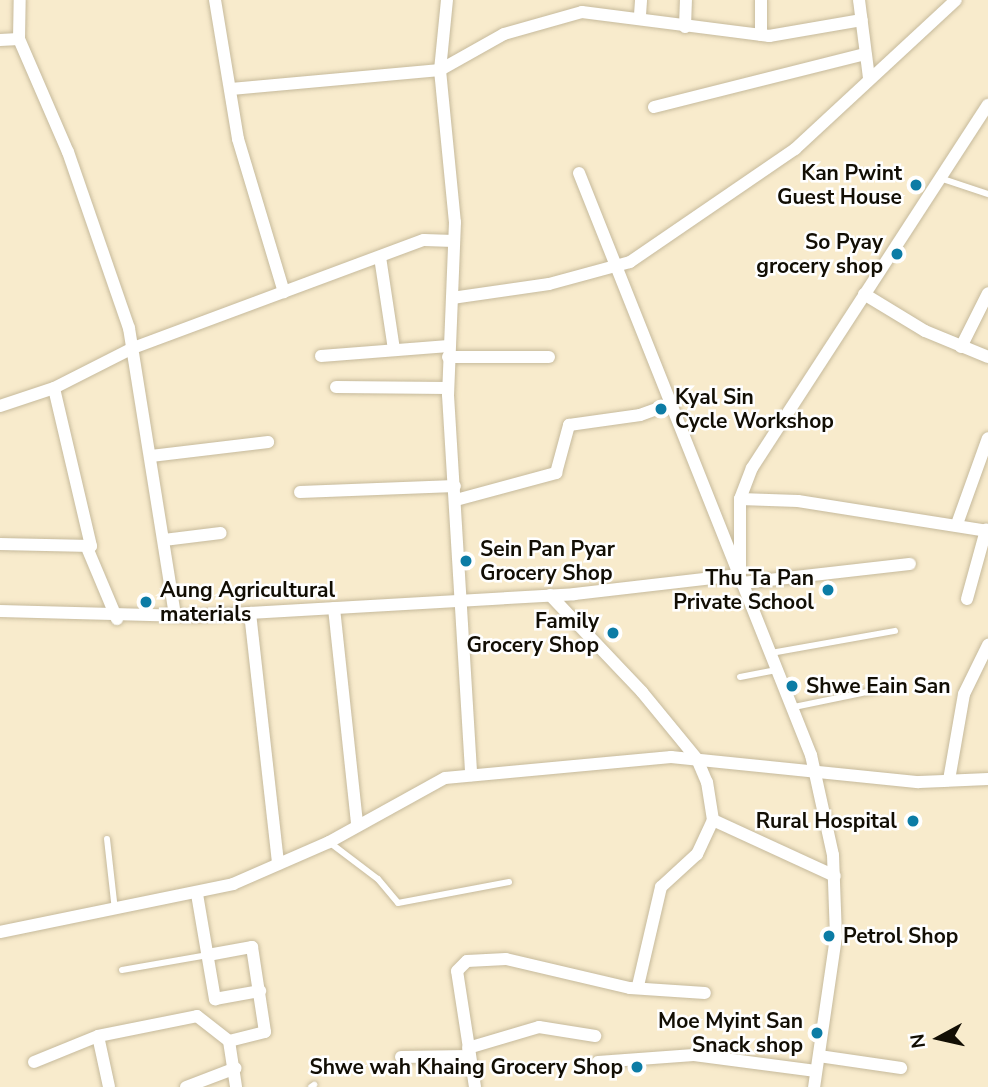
<!DOCTYPE html>
<style>
body{margin:0}
#map{position:relative;width:988px;height:1087px;overflow:hidden;background:#f8ebcc;font-family:"Nunito Sans",sans-serif}
div>[style]{position:absolute}
.roads{filter:drop-shadow(0 0 2px #c6ba9c) drop-shadow(0 0 2px #c6ba9c)}
.lane>*{height:6px;margin:-3px;padding:0 3px;transform-origin:3px;border-radius:3px;background:#fff}
.street>*{height:12px;margin:-6px;padding:0 6px;transform-origin:6px;border-radius:6px;background:#fff}
.dots>*{width:19px;height:19px;translate:-50% -50%;box-sizing:border-box;border:4px solid #fff;border-radius:50%}
span{translate:-50% -50%;white-space:nowrap;text-align:center;line-height:1.15;-webkit-text-stroke:5px #fff;paint-order:stroke}
.poi-label{font-size:21px;color:#120e04;font-weight:700}
.right{translate:-100% -50%;text-align:right}
.left{translate:0 -50%;text-align:left}
.north{position:absolute;left:904px;top:1003px;width:70px;height:70px;-webkit-text-stroke:5px #fff;paint-order:stroke;rotate:262deg;font-size:19px;font-weight:700;line-height:28px;text-align:center;color:#120e04}
.north::after{content:'';display:block;margin:auto;width:24px;height:32px;background:#120e04;clip-path:polygon(50% 0,100% 100%,50% 72%,0 100%)}
</style>
<div id="map">
<div class="roads">
<div class="lane">
<i style="left:940px;top:178px;width:51px;rotate:18.4deg"></i>
<i style="left:771px;top:653px;width:126px;rotate:-10.1deg"></i>
<i style="left:740px;top:677px;width:37px;rotate:-11deg"></i>
<i style="left:794px;top:707px;width:90px;rotate:-11.6deg"></i>
<i style="left:107px;top:839px;width:71px;rotate:83.6deg"></i>
<i style="left:329px;top:842px;width:61px;rotate:37.1deg"></i>
<i style="left:378px;top:879px;width:31px;rotate:50deg"></i>
<i style="left:398px;top:903px;width:113px;rotate:-10.7deg"></i>
<i style="left:122px;top:970px;width:87px;rotate:-9.9deg"></i>
<i style="left:311px;top:1087px;width:4px;rotate:-34deg"></i>
</div>
<div class="street">
<i style="left:215px;top:0;width:141px;rotate:80.6deg"></i>
<i style="left:238px;top:139px;width:160px;rotate:73.3deg"></i>
<i style="left:447px;top:0;width:70px;rotate:95.7deg"></i>
<i style="left:440px;top:70px;width:153px;rotate:84.4deg"></i>
<i style="left:455px;top:222px;width:173px;rotate:92.3deg"></i>
<i style="left:448px;top:395px;width:381px;rotate:86.5deg"></i>
<i style="left:859px;top:0;width:79px;rotate:82.7deg"></i>
<i style="left:640px;top:15px;width:15px;rotate:-86deg"></i>
<i style="left:685px;top:27px;width:27px;rotate:-88deg"></i>
<i style="left:761px;top:35px;width:35px;rotate:-90deg"></i>
<i style="left:19px;top:39px;width:39px;rotate:-89deg"></i>
<i style="left:0;top:40px;width:19px;rotate:-3deg"></i>
<i style="left:19px;top:39px;width:123px;rotate:66.6deg"></i>
<i style="left:68px;top:152px;width:186px;rotate:70.9deg"></i>
<i style="left:129px;top:328px;width:291px;rotate:80.9deg"></i>
<i style="left:231px;top:89px;width:210px;rotate:-5.2deg"></i>
<i style="left:440px;top:70px;width:73px;rotate:-29.4deg"></i>
<i style="left:504px;top:34px;width:81px;rotate:-15.8deg"></i>
<i style="left:582px;top:12px;width:189px;rotate:7.3deg"></i>
<i style="left:769px;top:36px;width:94px;rotate:-9.8deg"></i>
<i style="left:654px;top:107px;width:218px;rotate:-14.1deg"></i>
<i style="left:579px;top:173px;width:627px;rotate:68.27deg"></i>
<i style="left:811px;top:755px;width:102px;rotate:77.6deg"></i>
<i style="left:833px;top:855px;width:82px;rotate:87.9deg"></i>
<i style="left:836px;top:937px;width:152px;rotate:98.3deg"></i>
<i style="left:380px;top:257px;width:94px;rotate:81.4deg"></i>
<i style="left:864px;top:294px;width:71px;rotate:31.2deg"></i>
<i style="left:925px;top:331px;width:68px;rotate:22.4deg"></i>
<i style="left:452px;top:298px;width:98px;rotate:-8.2deg"></i>
<i style="left:549px;top:284px;width:84px;rotate:-15.2deg"></i>
<i style="left:630px;top:262px;width:200px;rotate:-34.4deg"></i>
<i style="left:795px;top:149px;width:219px;rotate:-42.8deg"></i>
<i style="left:961px;top:347px;width:60px;rotate:-63.4deg"></i>
<i style="left:321px;top:356px;width:128px;rotate:-4.5deg"></i>
<i style="left:448px;top:357px;width:101px"></i>
<i style="left:336px;top:387px;width:112px;rotate:0.5deg"></i>
<i style="left:0;top:406px;width:57px;rotate:-18.4deg"></i>
<i style="left:54px;top:388px;width:89px;rotate:-26.9deg"></i>
<i style="left:133px;top:348px;width:310px;rotate:-20.4deg"></i>
<i style="left:424px;top:240px;width:30px;rotate:2deg"></i>
<i style="left:151px;top:456px;width:118px;rotate:-6.8deg"></i>
<i style="left:300px;top:492px;width:155px;rotate:-2.2deg"></i>
<i style="left:740px;top:499px;width:58px;rotate:2deg"></i>
<i style="left:798px;top:501px;width:192px;rotate:9deg"></i>
<i style="left:456px;top:500px;width:104px;rotate:-15.1deg"></i>
<i style="left:556px;top:473px;width:50px;rotate:-74.8deg"></i>
<i style="left:569px;top:425px;width:72px;rotate:-8deg"></i>
<i style="left:640px;top:415px;width:32px;rotate:-20deg"></i>
<i style="left:957px;top:524px;width:91px;rotate:-70.2deg"></i>
<i style="left:164px;top:540px;width:57px;rotate:-7deg"></i>
<i style="left:0;top:544px;width:91px;rotate:1.3deg"></i>
<i style="left:91px;top:546px;width:162px;rotate:-103.2deg"></i>
<i style="left:88px;top:550px;width:75px;rotate:67.2deg"></i>
<i style="left:740px;top:574px;width:75px;rotate:-90deg"></i>
<i style="left:740px;top:499px;width:33px;rotate:-69deg"></i>
<i style="left:752px;top:468px;width:433px;rotate:-57deg"></i>
<i style="left:742px;top:583px;width:169px;rotate:-6.5deg"></i>
<i style="left:550px;top:595px;width:134px;rotate:46.5deg"></i>
<i style="left:642px;top:692px;width:87px;rotate:50.6deg"></i>
<i style="left:697px;top:759px;width:25px;rotate:67deg"></i>
<i style="left:707px;top:782px;width:38px;rotate:81deg"></i>
<i style="left:713px;top:820px;width:38px;rotate:115deg"></i>
<i style="left:697px;top:854px;width:49px;rotate:137.5deg"></i>
<i style="left:661px;top:887px;width:102px;rotate:103.1deg"></i>
<i style="left:967px;top:599px;width:72px;rotate:-74.6deg"></i>
<i style="left:334px;top:608px;width:218px;rotate:83.9deg"></i>
<i style="left:0;top:611px;width:197px;rotate:1.5deg"></i>
<i style="left:197px;top:616px;width:378px;rotate:-3.3deg"></i>
<i style="left:574px;top:594px;width:164px;rotate:-6.6deg"></i>
<i style="left:250px;top:613px;width:252px;rotate:83.6deg"></i>
<i style="left:949px;top:780px;width:87px;rotate:-80.1deg"></i>
<i style="left:964px;top:694px;width:55px;rotate:-63.9deg"></i>
<i style="left:713px;top:820px;width:134px;rotate:24.7deg"></i>
<i style="left:197px;top:894px;width:107px;rotate:80.3deg"></i>
<i style="left:215px;top:999px;width:46px;rotate:-10.1deg"></i>
<i style="left:0;top:932px;width:238px;rotate:-11.6deg"></i>
<i style="left:233px;top:884px;width:105px;rotate:-23.6deg"></i>
<i style="left:329px;top:842px;width:132px;rotate:-28.9deg"></i>
<i style="left:445px;top:778px;width:227px;rotate:-5.3deg"></i>
<i style="left:671px;top:757px;width:249px;rotate:5.8deg"></i>
<i style="left:919px;top:782px;width:69px;rotate:-2.5deg"></i>
<i style="left:208px;top:955px;width:45px;rotate:-10.3deg"></i>
<i style="left:252px;top:947px;width:86px;rotate:81.3deg"></i>
<i style="left:265px;top:1032px;width:37px;rotate:166deg"></i>
<i style="left:98px;top:1036px;width:52px;rotate:77.8deg"></i>
<i style="left:468px;top:1048px;width:74px;rotate:-16.5deg"></i>
<i style="left:539px;top:1027px;width:57px;rotate:9.1deg"></i>
<i style="left:819px;top:1056px;width:83px;rotate:8.3deg"></i>
<i style="left:401px;top:1057px;width:69px;rotate:-0.8deg"></i>
<i style="left:34px;top:1062px;width:69px;rotate:-22.1deg"></i>
<i style="left:98px;top:1036px;width:101px;rotate:-11.4deg"></i>
<i style="left:197px;top:1016px;width:41px;rotate:38deg"></i>
<i style="left:229px;top:1041px;width:47px;rotate:81.3deg"></i>
<i style="left:598px;top:1062px;width:96px;rotate:-4.2deg"></i>
<i style="left:694px;top:1055px;width:123px;rotate:7.5deg"></i>
<i style="left:186px;top:1087px;width:53px;rotate:-20.8deg"></i>
<i style="left:475px;top:1087px;width:117px;rotate:-98.8deg"></i>
<i style="left:457px;top:971px;width:14px;rotate:-45deg"></i>
<i style="left:467px;top:961px;width:39px;rotate:-3deg"></i>
<i style="left:506px;top:959px;width:127px;rotate:13.2deg"></i>
<i style="left:630px;top:988px;width:75px;rotate:3.8deg"></i>
</div>
</div>
<div class="dots">
<i style="left:916px;top:185px;background:#0c7ca5"></i>
<i style="left:897px;top:254px;background:#0c7ca5"></i>
<i style="left:661px;top:409px;background:#0c7ca5"></i>
<i style="left:466px;top:561px;background:#0c7ca5"></i>
<i style="left:828px;top:590px;background:#0c7ca5"></i>
<i style="left:146px;top:602px;background:#0c7ca5"></i>
<i style="left:613px;top:633px;background:#0c7ca5"></i>
<i style="left:792px;top:686px;background:#0c7ca5"></i>
<i style="left:913px;top:821px;background:#0c7ca5"></i>
<i style="left:829px;top:936px;background:#0c7ca5"></i>
<i style="left:817px;top:1033px;background:#0c7ca5"></i>
<i style="left:637px;top:1067px;background:#0c7ca5"></i>
</div>
<div class="poi-label">
<span class="right" style="left:902px;top:185px">Kan Pwint<br>Guest House</span>
<span class="right" style="left:883px;top:254px">So Pyay<br>grocery shop</span>
<span class="left" style="left:675px;top:409px">Kyal Sin<br>Cycle Workshop</span>
<span class="left" style="left:480px;top:561px">Sein Pan Pyar<br>Grocery Shop</span>
<span class="right" style="left:814px;top:590px">Thu Ta Pan<br>Private School</span>
<span class="left" style="left:160px;top:602px">Aung Agricultural<br>materials</span>
<span class="right" style="left:599px;top:633px">Family<br>Grocery Shop</span>
<span class="left" style="left:806px;top:686px">Shwe Eain San</span>
<span class="right" style="left:897px;top:821px">Rural Hospital</span>
<span class="left" style="left:843px;top:936px">Petrol Shop</span>
<span class="right" style="left:803px;top:1033px">Moe Myint San<br>Snack shop</span>
<span class="right" style="left:623px;top:1067px">Shwe wah Khaing Grocery Shop</span>
</div>
<div class="north">N</div>
</div>
